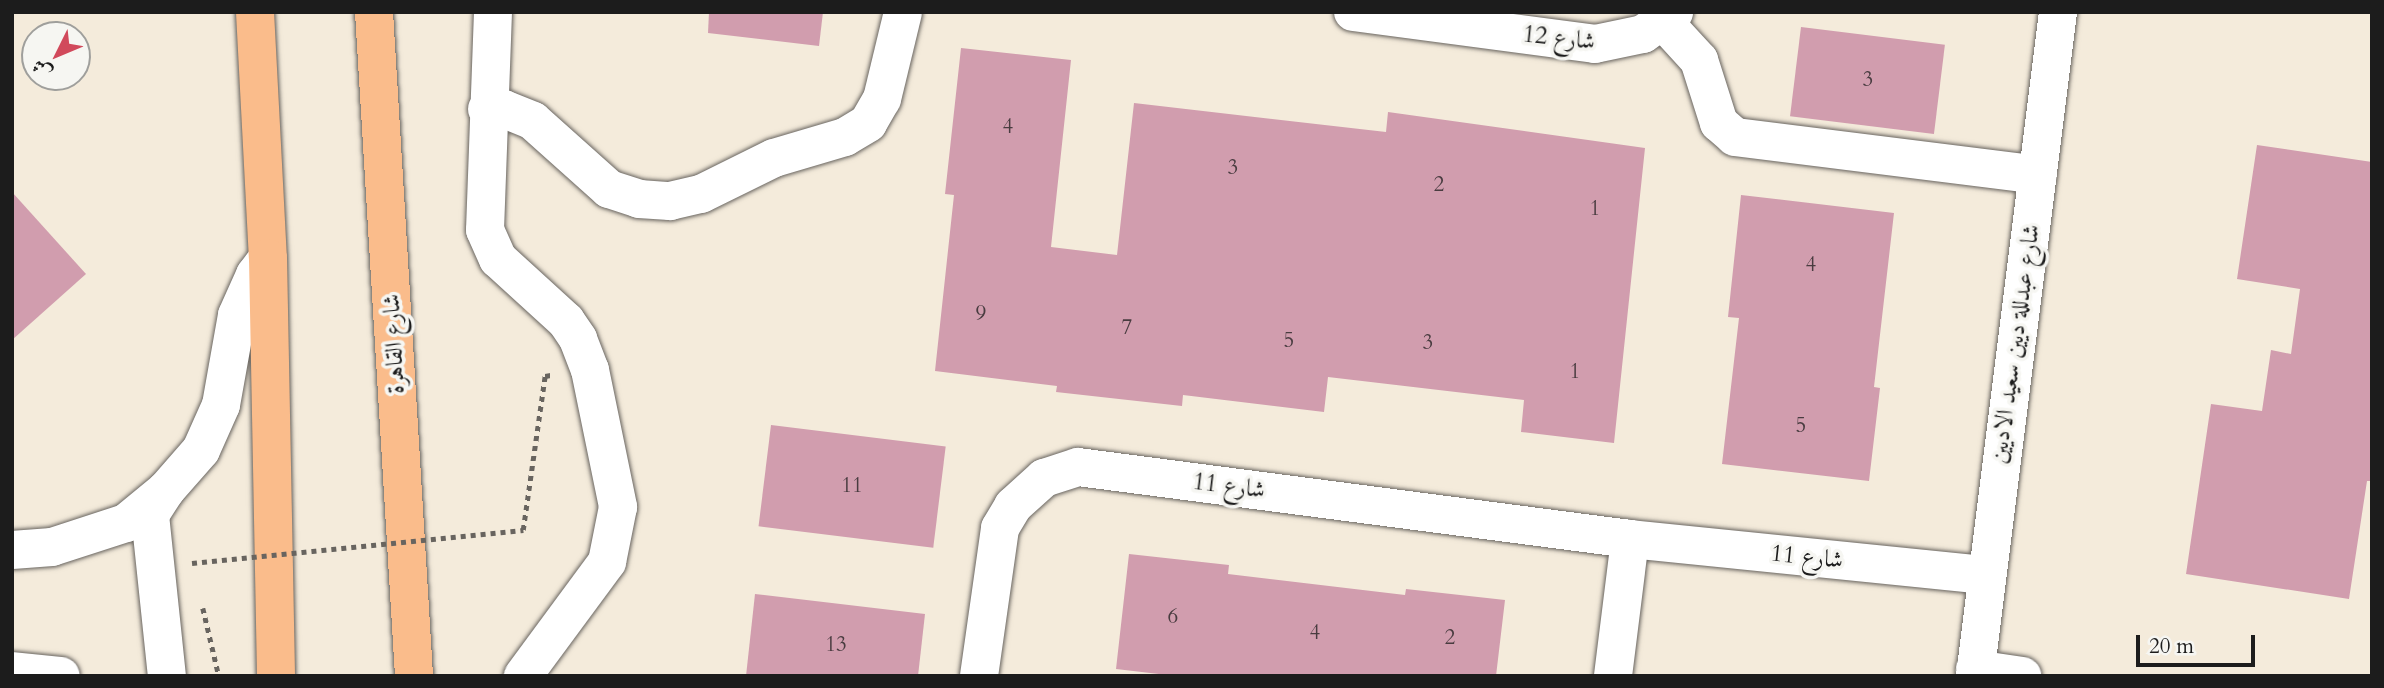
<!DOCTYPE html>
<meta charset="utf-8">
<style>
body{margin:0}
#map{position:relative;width:2384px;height:688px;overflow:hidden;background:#f4ebdb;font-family:Cardo,Amiri,serif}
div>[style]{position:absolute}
.building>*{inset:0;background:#d19dae;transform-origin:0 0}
.path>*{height:4.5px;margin-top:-2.25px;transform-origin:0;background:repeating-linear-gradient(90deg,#68645f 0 5px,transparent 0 10px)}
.roads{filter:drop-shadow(0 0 2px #68645f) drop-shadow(0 0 2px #68645f)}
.minor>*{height:38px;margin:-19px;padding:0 19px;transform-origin:19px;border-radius:19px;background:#fff}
.major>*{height:38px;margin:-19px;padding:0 19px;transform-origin:19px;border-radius:19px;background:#fabc8b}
.path-bridge>*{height:4.5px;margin-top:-2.25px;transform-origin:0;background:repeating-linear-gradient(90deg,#68645f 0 5px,transparent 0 10px)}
span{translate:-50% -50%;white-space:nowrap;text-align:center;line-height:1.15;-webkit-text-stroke:7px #f6f6f2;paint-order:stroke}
.number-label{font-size:21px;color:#493c40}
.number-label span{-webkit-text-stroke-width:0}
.street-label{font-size:24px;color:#1c1c1c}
.frame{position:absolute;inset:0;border:14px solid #1c1c1c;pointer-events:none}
.north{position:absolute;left:21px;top:21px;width:70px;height:70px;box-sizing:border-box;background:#f6f6f2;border:2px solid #9f9f9c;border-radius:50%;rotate:227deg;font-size:19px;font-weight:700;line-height:28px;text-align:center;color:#1c1c1c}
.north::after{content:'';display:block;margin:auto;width:24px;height:32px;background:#d1495b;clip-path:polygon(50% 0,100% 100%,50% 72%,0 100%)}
.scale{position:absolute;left:2136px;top:635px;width:119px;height:32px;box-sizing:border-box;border:4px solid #1c1c1c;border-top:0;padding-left:9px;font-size:21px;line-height:24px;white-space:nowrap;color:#1c1c1c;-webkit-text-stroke:5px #f6f6f2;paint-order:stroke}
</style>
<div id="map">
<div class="building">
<i style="clip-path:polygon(709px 12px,823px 12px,819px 46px,708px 33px)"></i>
<i style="left:1801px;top:27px;width:145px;height:90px;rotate:7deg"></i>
<i style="clip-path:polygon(961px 48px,1071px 60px,1051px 247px,1117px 255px,1134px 103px,1386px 132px,1388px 112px,1645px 148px,1614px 443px,1521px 432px,1524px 400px,1328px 377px,1324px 412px,1183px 395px,1182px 406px,1056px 392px,1057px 386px,935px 371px,954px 195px,945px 194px)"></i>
<i style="clip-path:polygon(2257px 145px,2372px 162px,2372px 481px,2367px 481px,2349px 599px,2186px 574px,2211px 404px,2262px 411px,2271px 350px,2291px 354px,2300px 289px,2237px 279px)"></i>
<i style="clip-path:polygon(12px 192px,86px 274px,12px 340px)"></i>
<i style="clip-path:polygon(1741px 195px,1894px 213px,1874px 387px,1880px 388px,1869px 481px,1722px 464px,1739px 318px,1728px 317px)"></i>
<i style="left:771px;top:425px;width:176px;height:102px;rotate:7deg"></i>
<i style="clip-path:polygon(1129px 554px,1229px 565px,1228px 574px,1405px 595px,1406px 589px,1505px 600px,1496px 676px,1176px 676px,1116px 669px)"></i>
<i style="clip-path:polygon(755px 594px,925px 614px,918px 676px,746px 676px)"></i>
</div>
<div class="path">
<i style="left:523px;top:530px;width:156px;rotate:-81.9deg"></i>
<i style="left:545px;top:376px;width:6px;rotate:-9deg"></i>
<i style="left:203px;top:608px;width:70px;rotate:76.8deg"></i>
</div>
<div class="roads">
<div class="minor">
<i style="left:493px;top:12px;width:218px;rotate:92.1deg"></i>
<i style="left:485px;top:230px;width:32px;rotate:66deg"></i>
<i style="left:498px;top:259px;width:92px;rotate:42.4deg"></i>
<i style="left:566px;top:321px;width:22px;rotate:56deg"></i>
<i style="left:578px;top:339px;width:33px;rotate:69deg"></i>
<i style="left:590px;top:370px;width:140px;rotate:78.4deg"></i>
<i style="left:618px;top:507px;width:56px;rotate:101.3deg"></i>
<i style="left:607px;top:562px;width:142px;rotate:126.4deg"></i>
<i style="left:1353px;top:12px;width:244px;rotate:7.5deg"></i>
<i style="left:1595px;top:44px;width:49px;rotate:-11.8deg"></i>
<i style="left:1643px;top:34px;width:38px;rotate:-35deg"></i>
<i style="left:1664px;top:22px;width:52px;rotate:47.4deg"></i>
<i style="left:1699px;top:60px;width:66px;rotate:72.4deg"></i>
<i style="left:1719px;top:123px;width:21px;rotate:41deg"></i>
<i style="left:1735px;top:137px;width:305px;rotate:7.1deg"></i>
<i style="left:487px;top:109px;width:17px"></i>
<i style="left:504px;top:109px;width:31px;rotate:22deg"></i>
<i style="left:533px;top:121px;width:102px;rotate:41.8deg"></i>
<i style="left:609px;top:189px;width:32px;rotate:18deg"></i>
<i style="left:639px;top:199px;width:31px;rotate:4deg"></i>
<i style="left:670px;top:201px;width:32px;rotate:-13deg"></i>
<i style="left:701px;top:194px;width:81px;rotate:-26.3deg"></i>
<i style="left:774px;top:158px;width:74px;rotate:-16.5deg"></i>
<i style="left:845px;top:137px;width:27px;rotate:-31deg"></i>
<i style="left:868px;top:123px;width:28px;rotate:-60deg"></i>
<i style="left:882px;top:99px;width:89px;rotate:-76.4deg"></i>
<i style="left:166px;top:490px;width:30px;rotate:123deg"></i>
<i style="left:150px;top:515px;width:162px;rotate:84deg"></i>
<i style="left:12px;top:550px;width:40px;rotate:-4.3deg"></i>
<i style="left:52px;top:547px;width:78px;rotate:-18deg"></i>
<i style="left:126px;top:523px;width:52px;rotate:-39.5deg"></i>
<i style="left:166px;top:490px;width:53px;rotate:-48.8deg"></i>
<i style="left:201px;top:450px;width:49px;rotate:-66deg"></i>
<i style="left:221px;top:405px;width:91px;rotate:-79.9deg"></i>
<i style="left:237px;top:315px;width:44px;rotate:-65.8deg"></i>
<i style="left:255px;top:275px;width:21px;rotate:-53deg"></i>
<i style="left:1975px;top:669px;width:48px;rotate:8.5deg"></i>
<i style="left:12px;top:671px;width:49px;rotate:5.8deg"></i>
<i style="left:979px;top:676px;width:149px;rotate:-81.9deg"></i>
<i style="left:1000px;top:528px;width:26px;rotate:-59deg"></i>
<i style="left:1013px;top:506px;width:42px;rotate:-42.1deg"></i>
<i style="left:1044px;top:478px;width:36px;rotate:-18deg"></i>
<i style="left:1078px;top:467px;width:557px;rotate:7.43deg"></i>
<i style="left:1630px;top:539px;width:356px;rotate:5.8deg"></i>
<i style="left:1613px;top:676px;width:138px;rotate:-82.9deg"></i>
<i style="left:1975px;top:676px;width:669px;rotate:-82.87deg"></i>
</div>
<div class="major">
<i style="left:255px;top:12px;width:246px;rotate:87deg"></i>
<i style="left:268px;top:258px;width:418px;rotate:88.9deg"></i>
<i style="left:374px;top:12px;width:665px;rotate:86.55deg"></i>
</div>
</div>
<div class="path-bridge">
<i style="left:192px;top:563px;width:333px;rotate:-5.7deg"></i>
</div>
<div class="number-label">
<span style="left:1868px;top:80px">3</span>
<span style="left:1008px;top:127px">4</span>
<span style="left:1233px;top:168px">3</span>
<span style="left:1439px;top:185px">2</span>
<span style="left:1595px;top:209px">1</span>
<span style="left:1811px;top:265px">4</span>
<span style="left:981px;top:314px">9</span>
<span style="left:1127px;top:328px">7</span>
<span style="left:1289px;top:341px">5</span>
<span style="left:1428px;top:343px">3</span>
<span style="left:1575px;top:372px">1</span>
<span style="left:1801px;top:426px">5</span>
<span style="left:852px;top:486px">11</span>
<span style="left:1173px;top:617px">6</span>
<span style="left:1315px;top:633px">4</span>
<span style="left:1450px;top:638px">2</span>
<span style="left:836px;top:645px">13</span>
</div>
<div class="street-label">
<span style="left:1559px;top:38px;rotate:6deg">شارع 12</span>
<span style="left:394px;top:344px;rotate:-93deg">شارع القاهرة</span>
<span style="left:2015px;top:344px;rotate:-82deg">شارع عبدللة ديين سعيد الاديين</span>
<span style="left:1229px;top:486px;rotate:7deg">شارع 11</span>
<span style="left:1807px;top:557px;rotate:6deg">شارع 11</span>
</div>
<div class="frame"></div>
<div class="north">ش</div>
<div class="scale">20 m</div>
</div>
